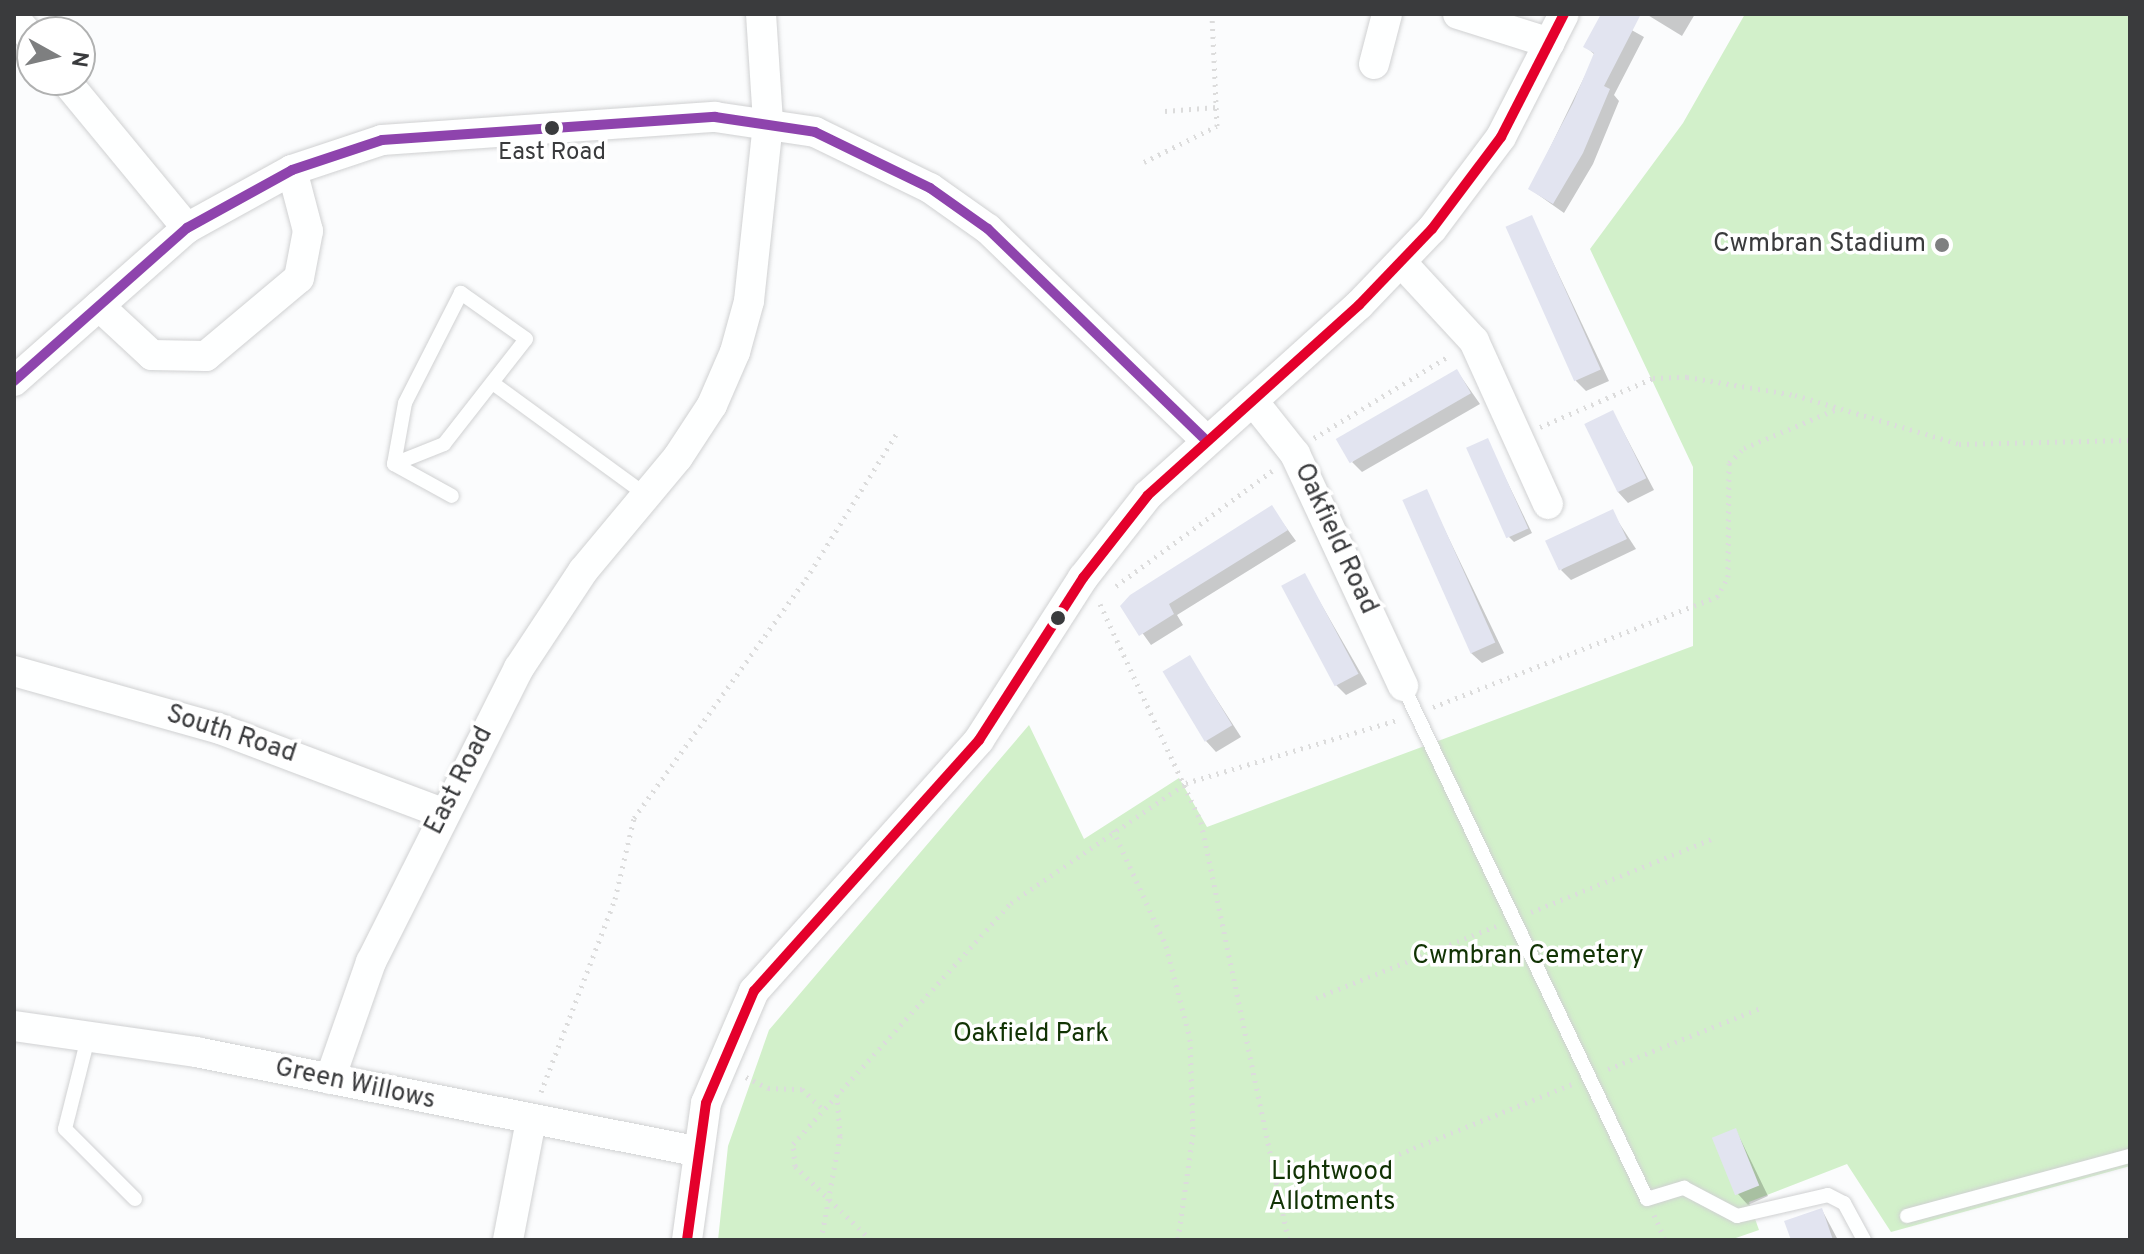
<!DOCTYPE html>
<style>
body{margin:0}
#map{position:relative;width:2144px;height:1254px;overflow:hidden;background:#fbfcfd;font-family:Overpass,sans-serif}
div>[style]{position:absolute}
.green>*{inset:0;background:#d2f0ca}
.shadow>*{inset:0;background:#0003}
.building>*{inset:0;background:#e2e4f0;transform-origin:0 0}
.path>*{height:5px;margin-top:-2.5px;transform-origin:0;background:repeating-linear-gradient(90deg,#dcdcdc 0 2px,transparent 0 8px)}
.roads{filter:drop-shadow(0 0 2px #d0d1d2) drop-shadow(0 0 2px #d0d1d2)}
.service>*{height:14px;margin:-7px;padding:0 7px;transform-origin:7px;border-radius:7px;background:#feffff}
.minor>*{height:30px;margin:-15px;padding:0 15px;transform-origin:15px;border-radius:15px;background:#feffff}
.bus-1>*{height:10px;margin:-5px;padding:0 5px;transform-origin:5px;border-radius:5px;background:#8e44ad}
.bus-2>*{height:10px;margin:-5px;padding:0 5px;transform-origin:5px;border-radius:5px;background:#e4002b}
.dots>*{width:22px;height:22px;translate:-50% -50%;box-sizing:border-box;border:4px solid #fff;border-radius:50%}
span{translate:-50% -50%;white-space:nowrap;text-align:center;line-height:1.15;-webkit-text-stroke:7px #fff;paint-order:stroke}
.bus-label{font-size:24px;color:#3a3b3d}
.poi-label{font-size:26px;color:#3a3b3d}
.right{translate:-100% -50%;text-align:right}
.street-label{font-size:26px;color:#3a3b3d}
.park-label{font-size:26px;color:#113304}
.frame{position:absolute;inset:0;border:16px solid #3a3b3d;pointer-events:none}
.north{position:absolute;left:16px;top:16px;width:80px;height:80px;box-sizing:border-box;background:#fff;border:2px solid #b0b1b1;border-radius:50%;rotate:98deg;font-size:22px;font-weight:700;line-height:32px;text-align:center;color:#3a3b3d}
.north::after{content:'';display:block;margin:auto;width:28px;height:36px;background:#7e7f80;clip-path:polygon(50% 0,100% 100%,50% 72%,0 100%)}
</style>
<div id="map">
<div class="green">
<i style="clip-path:polygon(1745px 14px,2130px 14px,2130px 1166px,1891px 1232px,1847px 1164px,1749px 1202px,1759px 1230px,1730px 1240px,718px 1240px,728px 1146px,769px 1030px,1029px 725px,1084px 839px,1179px 778px,1207px 827px,1693px 646px,1693px 467px,1590px 249px,1683px 123px)"></i>
</div>
<div class="shadow">
<i style="clip-path:polygon(1603px 14px,1644px 37px,1614px 95px,1619px 101px,1593px 164px,1564px 213px,1530px 189px,1595px 55px,1586px 47px)"></i>
<i style="clip-path:polygon(1646px 14px,1695px 14px,1682px 36px)"></i>
<i style="clip-path:polygon(1532px 218px,1609px 381px,1586px 391px,1576px 381px)"></i>
<i style="clip-path:polygon(1457px 371px,1480px 404px,1362px 472px,1352px 462px)"></i>
<i style="clip-path:polygon(1613px 412px,1654px 490px,1628px 503px,1618px 492px)"></i>
<i style="clip-path:polygon(1487px 440px,1532px 533px,1514px 542px,1509px 537px)"></i>
<i style="clip-path:polygon(1426px 491px,1504px 653px,1482px 663px,1471px 653px)"></i>
<i style="clip-path:polygon(1272px 508px,1296px 541px,1177px 615px,1183px 625px,1151px 645px,1123px 606px)"></i>
<i style="clip-path:polygon(1612px 512px,1636px 549px,1571px 580px,1561px 570px)"></i>
<i style="clip-path:polygon(1305px 576px,1367px 684px,1346px 695px,1336px 685px)"></i>
<i style="clip-path:polygon(1190px 658px,1241px 737px,1216px 752px,1206px 741px)"></i>
<i style="clip-path:polygon(1736px 1130px,1768px 1196px,1748px 1205px,1738px 1194px)"></i>
<i style="clip-path:polygon(1822px 1210px,1838px 1240px,1793px 1240px)"></i>
</div>
<div class="building">
<i style="clip-path:polygon(1601px 14px,1641px 14px,1604px 86px,1610px 89px,1583px 153px,1553px 204px,1528px 189px,1573px 103px,1594px 53px,1583px 47px)"></i>
<i style="left:1532px;top:215px;width:169px;height:29px;rotate:66deg"></i>
<i style="left:1457px;top:369px;width:28px;height:140px;rotate:60deg"></i>
<i style="left:1613px;top:410px;width:76px;height:32px;rotate:64deg"></i>
<i style="left:1488px;top:438px;width:99px;height:24px;rotate:66deg"></i>
<i style="left:1427px;top:489px;width:168px;height:27px;rotate:66deg"></i>
<i style="clip-path:polygon(1272px 505px,1288px 530px,1169px 604px,1174px 614px,1139px 636px,1120px 606px,1130px 595px)"></i>
<i style="left:1613px;top:509px;width:33px;height:75px;rotate:65deg"></i>
<i style="left:1305px;top:573px;width:114px;height:27px;rotate:62deg"></i>
<i style="left:1190px;top:655px;width:82px;height:32px;rotate:59deg"></i>
<i style="left:1736px;top:1128px;width:62px;height:26px;rotate:68deg"></i>
<i style="clip-path:polygon(1822px 1208px,1833px 1240px,1791px 1240px,1784px 1221px)"></i>
</div>
<div class="path">
<i style="left:1165px;top:111px;width:52px;rotate:-4.4deg"></i>
<i style="left:1144px;top:162px;width:81px;rotate:-26.3deg"></i>
<i style="left:1217px;top:126px;width:112px;rotate:-92.6deg"></i>
<i style="left:1540px;top:427px;width:123px;rotate:-23.4deg"></i>
<i style="left:1653px;top:378px;width:34px;rotate:-2deg"></i>
<i style="left:1687px;top:377px;width:109px;rotate:9.5deg"></i>
<i style="left:1795px;top:395px;width:171px;rotate:16.6deg"></i>
<i style="left:1959px;top:444px;width:171px;rotate:-1.3deg"></i>
<i style="left:1314px;top:438px;width:158px;rotate:-31.3deg"></i>
<i style="left:1116px;top:586px;width:194px;rotate:-36.4deg"></i>
<i style="left:1100px;top:604px;width:240px;rotate:65.1deg"></i>
<i style="left:1201px;top:822px;width:427px;rotate:78.2deg"></i>
<i style="left:1433px;top:707px;width:305px;rotate:-21.2deg"></i>
<i style="left:1717px;top:597px;width:23px;rotate:-61deg"></i>
<i style="left:1728px;top:577px;width:114px;rotate:-89.5deg"></i>
<i style="left:1729px;top:463px;width:21px;rotate:-45deg"></i>
<i style="left:1744px;top:448px;width:101px;rotate:-22.8deg"></i>
<i style="left:1113px;top:830px;width:128px;rotate:65.4deg"></i>
<i style="left:1166px;top:946px;width:96px;rotate:75.5deg"></i>
<i style="left:1190px;top:1039px;width:95px;rotate:88.2deg"></i>
<i style="left:1193px;top:1134px;width:107px;rotate:98.1deg"></i>
<i style="left:1531px;top:912px;width:195px;rotate:-22deg"></i>
<i style="left:1316px;top:998px;width:194px;rotate:-21.8deg"></i>
<i style="left:1608px;top:1069px;width:167px;rotate:-21.8deg"></i>
<i style="left:746px;top:1077px;width:25px;rotate:27deg"></i>
<i style="left:768px;top:1088px;width:34px;rotate:2deg"></i>
<i style="left:802px;top:1089px;width:28px;rotate:44deg"></i>
<i style="left:541px;top:1092px;width:207px;rotate:-69deg"></i>
<i style="left:615px;top:899px;width:83px;rotate:-76.8deg"></i>
<i style="left:634px;top:818px;width:294px;rotate:-54.3deg"></i>
<i style="left:806px;top:579px;width:174px;rotate:-58.1deg"></i>
<i style="left:1399px;top:1154px;width:187px;rotate:-22deg"></i>
<i style="left:1654px;top:1215px;width:27px;rotate:66deg"></i>
<i style="left:821px;top:1240px;width:106px;rotate:-79.6deg"></i>
<i style="left:840px;top:1136px;width:42px;rotate:-94.1deg"></i>
<i style="left:871px;top:1240px;width:106px;rotate:-135.8deg"></i>
<i style="left:795px;top:1166px;width:22px;rotate:-95deg"></i>
<i style="left:793px;top:1144px;width:325px;rotate:-47.9deg"></i>
<i style="left:1011px;top:903px;width:212px;rotate:-34.4deg"></i>
<i style="left:1186px;top:783px;width:220px;rotate:-16.6deg"></i>
</div>
<div class="roads">
<div class="service">
<i style="left:494px;top:384px;width:187px;rotate:36.1deg"></i>
<i style="left:394px;top:464px;width:54px;rotate:-21.8deg"></i>
<i style="left:444px;top:444px;width:133px;rotate:-52deg"></i>
<i style="left:526px;top:339px;width:80px;rotate:-144.7deg"></i>
<i style="left:461px;top:293px;width:123px;rotate:117deg"></i>
<i style="left:405px;top:403px;width:62px;rotate:100.2deg"></i>
<i style="left:394px;top:464px;width:66px;rotate:28.9deg"></i>
<i style="left:1403px;top:686px;width:568px;rotate:64.56deg"></i>
<i style="left:1647px;top:1199px;width:39px;rotate:-17deg"></i>
<i style="left:1684px;top:1188px;width:60px;rotate:27.8deg"></i>
<i style="left:1737px;top:1216px;width:93px;rotate:-13deg"></i>
<i style="left:1828px;top:1195px;width:18px;rotate:27deg"></i>
<i style="left:1844px;top:1203px;width:42px;rotate:61.6deg"></i>
<i style="left:89px;top:1034px;width:98px;rotate:104.2deg"></i>
<i style="left:65px;top:1129px;width:99px;rotate:45deg"></i>
<i style="left:1907px;top:1216px;width:231px;rotate:-15.1deg"></i>
</div>
<div class="minor">
<i style="left:1458px;top:14px;width:96px;rotate:17.5deg"></i>
<i style="left:14px;top:18px;width:28px;rotate:49deg"></i>
<i style="left:1374px;top:64px;width:52px;rotate:-75.4deg"></i>
<i style="left:65px;top:80px;width:192px;rotate:50.5deg"></i>
<i style="left:1402px;top:263px;width:106px;rotate:47.3deg"></i>
<i style="left:1474px;top:341px;width:179px;rotate:65.6deg"></i>
<i style="left:99px;top:306px;width:72px;rotate:42.8deg"></i>
<i style="left:152px;top:355px;width:54px;rotate:1.1deg"></i>
<i style="left:206px;top:356px;width:121px;rotate:-40deg"></i>
<i style="left:299px;top:278px;width:48px;rotate:-79.2deg"></i>
<i style="left:308px;top:231px;width:63px;rotate:-104.7deg"></i>
<i style="left:14px;top:381px;width:231px;rotate:-41.5deg"></i>
<i style="left:187px;top:228px;width:120px;rotate:-28.9deg"></i>
<i style="left:292px;top:170px;width:95px;rotate:-18.4deg"></i>
<i style="left:382px;top:140px;width:334px;rotate:-4deg"></i>
<i style="left:715px;top:117px;width:101px;rotate:8.5deg"></i>
<i style="left:815px;top:132px;width:128px;rotate:26deg"></i>
<i style="left:930px;top:188px;width:71px;rotate:35.3deg"></i>
<i style="left:988px;top:229px;width:303px;rotate:44.1deg"></i>
<i style="left:1253px;top:401px;width:68px;rotate:51.6deg"></i>
<i style="left:1295px;top:454px;width:256px;rotate:65deg"></i>
<i style="left:14px;top:671px;width:214px;rotate:15.7deg"></i>
<i style="left:220px;top:729px;width:237px;rotate:20.7deg"></i>
<i style="left:14px;top:1026px;width:184px;rotate:8.1deg"></i>
<i style="left:196px;top:1052px;width:509px;rotate:11.22deg"></i>
<i style="left:330px;top:1079px;width:124px;rotate:-70.7deg"></i>
<i style="left:371px;top:962px;width:329px;rotate:-63.3deg"></i>
<i style="left:519px;top:668px;width:116px;rotate:-56.6deg"></i>
<i style="left:583px;top:571px;width:148px;rotate:-50.2deg"></i>
<i style="left:678px;top:457px;width:62px;rotate:-56.8deg"></i>
<i style="left:712px;top:405px;width:58px;rotate:-66.5deg"></i>
<i style="left:735px;top:352px;width:53px;rotate:-74.6deg"></i>
<i style="left:749px;top:301px;width:180px;rotate:-83.9deg"></i>
<i style="left:768px;top:122px;width:108px;rotate:-93.7deg"></i>
<i style="left:508px;top:1240px;width:121px;rotate:-79.1deg"></i>
<i style="left:687px;top:1240px;width:138px;rotate:-82.1deg"></i>
<i style="left:706px;top:1103px;width:122px;rotate:-66.8deg"></i>
<i style="left:754px;top:991px;width:337px;rotate:-48.1deg"></i>
<i style="left:979px;top:740px;width:193px;rotate:-57.3deg"></i>
<i style="left:1083px;top:578px;width:105px;rotate:-51.9deg"></i>
<i style="left:1148px;top:495px;width:284px;rotate:-42deg"></i>
<i style="left:1359px;top:305px;width:105px;rotate:-46.2deg"></i>
<i style="left:1432px;top:229px;width:115px;rotate:-53.1deg"></i>
<i style="left:1501px;top:137px;width:138px;rotate:-62.9deg"></i>
</div>
</div>
<div class="bus-1">
<i style="left:14px;top:381px;width:231px;rotate:-41.5deg"></i>
<i style="left:187px;top:228px;width:120px;rotate:-28.9deg"></i>
<i style="left:292px;top:170px;width:95px;rotate:-18.4deg"></i>
<i style="left:382px;top:140px;width:334px;rotate:-4deg"></i>
<i style="left:715px;top:117px;width:101px;rotate:8.5deg"></i>
<i style="left:815px;top:132px;width:128px;rotate:26deg"></i>
<i style="left:930px;top:188px;width:71px;rotate:35.3deg"></i>
<i style="left:988px;top:229px;width:303px;rotate:44.1deg"></i>
</div>
<div class="bus-2">
<i style="left:687px;top:1240px;width:138px;rotate:-82.1deg"></i>
<i style="left:706px;top:1103px;width:122px;rotate:-66.8deg"></i>
<i style="left:754px;top:991px;width:337px;rotate:-48.1deg"></i>
<i style="left:979px;top:740px;width:193px;rotate:-57.3deg"></i>
<i style="left:1083px;top:578px;width:105px;rotate:-51.9deg"></i>
<i style="left:1148px;top:495px;width:284px;rotate:-42deg"></i>
<i style="left:1359px;top:305px;width:105px;rotate:-46.2deg"></i>
<i style="left:1432px;top:229px;width:115px;rotate:-53.1deg"></i>
<i style="left:1501px;top:137px;width:138px;rotate:-62.9deg"></i>
</div>
<div class="dots">
<i style="left:552px;top:128px;background:#3a3b3d"></i>
<i style="left:1942px;top:245px;background:#7e7f80"></i>
<i style="left:1058px;top:618px;background:#3a3b3d"></i>
</div>
<div class="bus-label">
<span style="left:552px;top:154px">East Road</span>
</div>
<div class="poi-label">
<span class="right" style="left:1926px;top:245px">Cwmbran Stadium</span>
</div>
<div class="street-label">
<span style="left:1335px;top:539px;rotate:65deg">Oakfield Road</span>
<span style="left:231px;top:735px;rotate:18deg">South Road</span>
<span style="left:460px;top:781px;rotate:-63deg">East Road</span>
<span style="left:355px;top:1085px;rotate:12deg">Green Willows</span>
</div>
<div class="park-label">
<span style="left:1528px;top:957px">Cwmbran Cemetery</span>
<span style="left:1031px;top:1035px">Oakfield Park</span>
<span style="left:1332px;top:1188px">Lightwood<br>Allotments</span>
</div>
<div class="frame"></div>
<div class="north">N</div>
</div>
